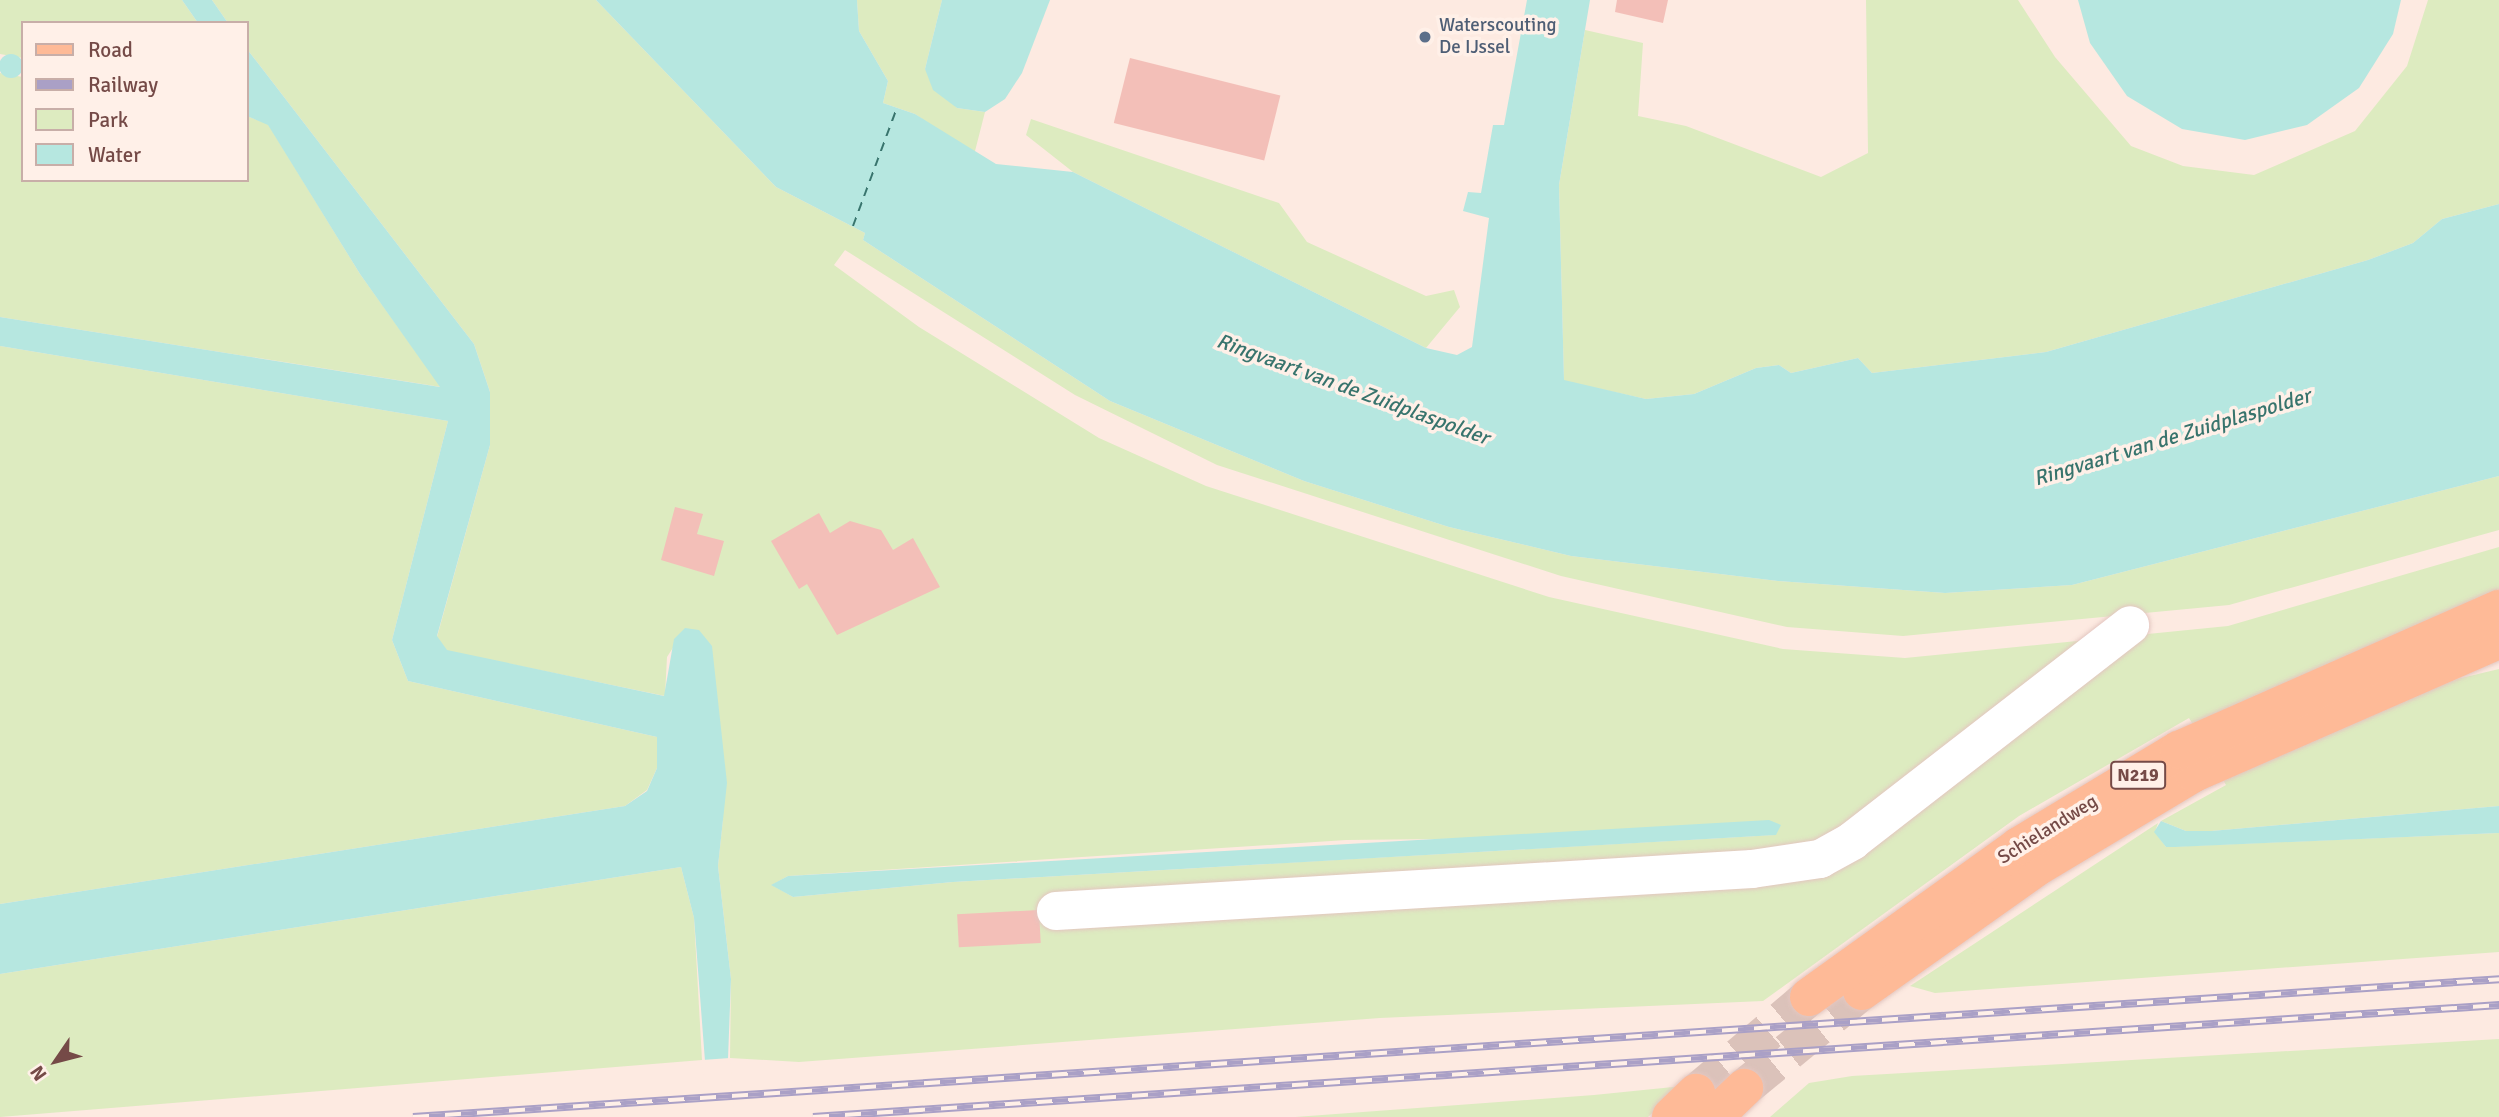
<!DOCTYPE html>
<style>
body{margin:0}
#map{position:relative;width:2499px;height:1117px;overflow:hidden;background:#fdeae1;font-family:Signika,sans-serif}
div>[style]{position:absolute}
.green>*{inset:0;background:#ddebc0}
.water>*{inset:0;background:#b6e7e0}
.round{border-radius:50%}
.pier>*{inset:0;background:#fdeae1;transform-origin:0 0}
.ferry>*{height:2px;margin-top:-1px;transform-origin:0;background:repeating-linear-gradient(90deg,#38746d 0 9px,transparent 0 16px)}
.building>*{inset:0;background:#f3bfb8;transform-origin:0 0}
.major-tunnel>*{height:38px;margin-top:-19px;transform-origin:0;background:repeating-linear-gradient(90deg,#dbc2ba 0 38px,transparent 0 57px)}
.roads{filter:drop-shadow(0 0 2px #e3c6c0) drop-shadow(0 0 2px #e3c6c0)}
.minor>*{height:38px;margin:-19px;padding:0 19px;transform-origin:19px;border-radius:19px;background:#fff}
.major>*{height:38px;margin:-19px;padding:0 19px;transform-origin:19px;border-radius:19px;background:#feba97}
.rail>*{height:8px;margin-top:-4px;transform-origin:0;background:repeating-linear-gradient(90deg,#fff0e8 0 16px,#aaa0c6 0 32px);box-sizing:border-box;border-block:2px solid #aaa0c6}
.dots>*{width:19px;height:19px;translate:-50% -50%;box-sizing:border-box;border:4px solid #fff0e8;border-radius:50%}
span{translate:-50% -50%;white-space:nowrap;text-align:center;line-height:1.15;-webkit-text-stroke:7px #fff0e8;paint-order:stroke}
.shield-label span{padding:2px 5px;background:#fff0e8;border:2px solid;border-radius:5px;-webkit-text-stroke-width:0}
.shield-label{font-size:18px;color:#754a47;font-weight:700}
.service-label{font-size:19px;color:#4e5e75}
.left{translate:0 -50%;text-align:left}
.street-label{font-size:19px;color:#754a47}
.water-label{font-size:21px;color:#38746d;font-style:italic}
.legend{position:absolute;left:21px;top:21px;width:228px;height:161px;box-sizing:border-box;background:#fff0e8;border:2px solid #c8aea8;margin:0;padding:9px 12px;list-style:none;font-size:21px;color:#754a47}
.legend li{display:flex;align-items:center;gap:14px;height:35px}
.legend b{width:35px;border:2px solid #c8aea8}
.north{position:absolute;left:21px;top:1026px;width:70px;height:70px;-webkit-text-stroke:5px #fff0e8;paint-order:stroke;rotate:235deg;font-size:19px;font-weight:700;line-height:28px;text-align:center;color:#754a47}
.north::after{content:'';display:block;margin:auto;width:24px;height:32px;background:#754a47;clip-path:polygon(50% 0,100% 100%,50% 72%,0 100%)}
</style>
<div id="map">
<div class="green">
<i style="clip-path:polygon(0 0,182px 0,198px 23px,23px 23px,23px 58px,0 54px)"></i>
<i style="clip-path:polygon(evenodd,212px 0,596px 0,776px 187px,865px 233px,863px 240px,1110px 401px,1304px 481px,1449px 527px,1571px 556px,1778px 581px,1945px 593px,2072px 585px,2499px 476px,2499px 530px,2229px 605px,1903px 636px,1787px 627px,1561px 576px,1217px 465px,1075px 395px,845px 250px,834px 265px,919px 327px,1099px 438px,1206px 486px,1549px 597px,1783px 649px,1905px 658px,2228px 626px,2499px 547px,2499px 589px,2194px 726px,2189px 718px,2019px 816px,1763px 1001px,1380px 1018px,799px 1062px,730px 1058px,731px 979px,718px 866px,723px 819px,685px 629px,667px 657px,665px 696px,447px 651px,437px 637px,490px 445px,490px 392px,474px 344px,247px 49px,247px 23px,228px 23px,212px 0,1775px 835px,953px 882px,793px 897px,772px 885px,788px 876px,1346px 840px,1775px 835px)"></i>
<i style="clip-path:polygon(857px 0,942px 0,925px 69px,957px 108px,985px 112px,974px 155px,915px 114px,883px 103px,888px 81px,859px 31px)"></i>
<i style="clip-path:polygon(1866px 0,2018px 0,2055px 57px,2131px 146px,2183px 166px,2254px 175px,2355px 131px,2407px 66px,2428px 0,2499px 0,2499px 204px,2442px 219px,2413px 243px,2368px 260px,2046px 352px,1872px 373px,1858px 358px,1791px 373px,1779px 365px,1756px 368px,1694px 394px,1646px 399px,1564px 381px,1559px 185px,1585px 30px,1643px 43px,1638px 116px,1686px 126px,1821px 177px,1868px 153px)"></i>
<i style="clip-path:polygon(0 73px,23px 77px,23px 180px,247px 180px,247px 116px,268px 124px,360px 274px,441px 387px,0 317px)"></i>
<i style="clip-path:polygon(1031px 119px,1279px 203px,1307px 242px,1426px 296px,1454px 290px,1460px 307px,1426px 348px,1073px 172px,1026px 135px)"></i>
<i style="clip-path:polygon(0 346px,448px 421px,392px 640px,408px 681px,657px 737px,657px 768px,647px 790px,625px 806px,0 904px)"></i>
<i style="clip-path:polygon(2499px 669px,2499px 806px,2211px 831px,2186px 831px,2161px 821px,2226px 785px,2221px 776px,2457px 679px)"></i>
<i style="clip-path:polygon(2158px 823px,2155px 832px,2166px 847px,2499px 833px,2499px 952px,1935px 993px,1910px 986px)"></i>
<i style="clip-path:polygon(681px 867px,694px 918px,702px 1060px,0 1117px,0 974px)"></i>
<i style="clip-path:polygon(2499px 1039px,2499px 1117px,1770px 1117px,1809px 1083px,1852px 1076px)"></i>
<i style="clip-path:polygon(1683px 1086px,1648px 1117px,1295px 1117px,1594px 1095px)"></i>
</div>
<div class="water">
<i style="clip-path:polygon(182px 0,212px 0,228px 23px,198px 23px)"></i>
<i style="clip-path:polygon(596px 0,857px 0,859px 31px,888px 81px,883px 103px,915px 114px,996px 164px,1073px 172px,1426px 348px,1457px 355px,1472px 347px,1489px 218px,1463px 211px,1468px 192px,1481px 193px,1493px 125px,1504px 125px,1527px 0,1590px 0,1559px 185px,1564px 380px,1646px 399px,1694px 394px,1756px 368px,1779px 365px,1791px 373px,1858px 358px,1872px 373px,2046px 352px,2368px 260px,2413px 243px,2442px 219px,2499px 204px,2499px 476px,2072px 585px,1945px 593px,1778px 581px,1571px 556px,1449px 527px,1304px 481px,1110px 401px,863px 240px,865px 233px,776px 187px)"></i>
<i style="clip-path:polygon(942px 0,1050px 0,1022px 73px,1005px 99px,985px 112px,957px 108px,933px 90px,925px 69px)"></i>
<i style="clip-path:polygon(2078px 0,2401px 0,2393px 34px,2359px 88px,2307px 125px,2245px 140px,2182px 129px,2127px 96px,2090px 43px)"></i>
<i style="clip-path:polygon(247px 49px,474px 344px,490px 392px,490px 445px,437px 636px,447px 650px,664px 696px,674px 639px,685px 628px,699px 630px,712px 646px,727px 783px,718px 866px,731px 979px,728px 1059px,705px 1061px,694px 918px,681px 867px,0 974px,0 904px,625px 806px,647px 791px,657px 768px,657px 737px,408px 681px,392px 640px,448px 421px,0 346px,0 317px,440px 387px,360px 274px,268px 125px,247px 116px)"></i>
<i class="round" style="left:-1px;top:54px;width:24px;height:24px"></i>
<i style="clip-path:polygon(2499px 806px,2499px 833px,2175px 847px,2166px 847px,2154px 832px,2161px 821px,2186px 831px,2211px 831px)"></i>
<i style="clip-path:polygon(1769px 820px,1781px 825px,1776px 835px,953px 882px,793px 897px,771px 885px,788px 876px)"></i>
</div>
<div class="pier">
<i style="left:730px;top:1058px;width:59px;height:28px;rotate:86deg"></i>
</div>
<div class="ferry">
<i style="left:853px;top:226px;width:126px;rotate:-69.6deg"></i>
</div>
<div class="building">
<i style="clip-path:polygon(1617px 0,1668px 0,1663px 23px,1615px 12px)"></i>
<i style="left:1130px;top:58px;width:155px;height:67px;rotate:14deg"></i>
<i style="clip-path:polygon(675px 507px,703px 514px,697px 534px,724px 541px,714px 576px,661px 560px)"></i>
<i style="clip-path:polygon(819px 513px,830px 533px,850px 521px,881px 530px,893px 550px,913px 538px,940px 587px,837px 635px,807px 584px,799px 589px,771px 541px)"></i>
<i style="left:1039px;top:910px;width:33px;height:82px;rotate:87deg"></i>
</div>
<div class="major-tunnel">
<i style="left:1744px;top:1088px;width:153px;rotate:-39.4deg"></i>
<i style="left:1696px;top:1093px;width:148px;rotate:-40.3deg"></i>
</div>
<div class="roads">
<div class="minor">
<i style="left:1056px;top:911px;width:697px;rotate:-3.45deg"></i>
<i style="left:1752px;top:869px;width:69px;rotate:-8.4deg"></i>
<i style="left:1820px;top:859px;width:37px;rotate:-29deg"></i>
<i style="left:1852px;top:841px;width:352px;rotate:-37.8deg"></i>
</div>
<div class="major">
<i style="left:1862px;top:991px;width:214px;rotate:-35.3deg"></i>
<i style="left:2037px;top:867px;width:183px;rotate:-30.9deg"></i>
<i style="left:2194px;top:773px;width:333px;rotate:-23.6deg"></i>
<i style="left:1809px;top:997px;width:259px;rotate:-35.7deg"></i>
<i style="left:2019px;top:846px;width:187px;rotate:-31deg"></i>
<i style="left:2179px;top:750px;width:350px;rotate:-23.8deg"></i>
<i style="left:1671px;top:1117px;width:35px;rotate:-44deg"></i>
<i style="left:1714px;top:1117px;width:42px;rotate:-44deg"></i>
</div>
</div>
<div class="rail">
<i style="left:413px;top:1117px;width:2091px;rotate:-3.78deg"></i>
<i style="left:813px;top:1117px;width:1690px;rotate:-3.8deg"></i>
</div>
<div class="dots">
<i style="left:1425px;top:37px;background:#5c6f8a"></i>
</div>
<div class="shield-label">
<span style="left:2138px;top:775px">N219</span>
</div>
<div class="service-label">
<span class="left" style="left:1439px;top:37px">Waterscouting<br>De IJssel</span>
</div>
<div class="street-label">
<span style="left:2048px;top:830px;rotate:-32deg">Schielandweg</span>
</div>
<div class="water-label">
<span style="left:1353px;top:389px;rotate:20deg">Ringvaart van de Zuidplaspolder</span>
<span style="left:2172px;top:437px;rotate:-17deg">Ringvaart van de Zuidplaspolder</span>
</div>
<ul class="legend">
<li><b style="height:9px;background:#feba97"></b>Road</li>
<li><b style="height:9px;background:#aaa0c6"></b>Railway</li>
<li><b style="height:19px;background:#ddebc0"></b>Park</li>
<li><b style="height:19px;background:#b6e7e0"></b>Water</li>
</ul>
<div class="north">N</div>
</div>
